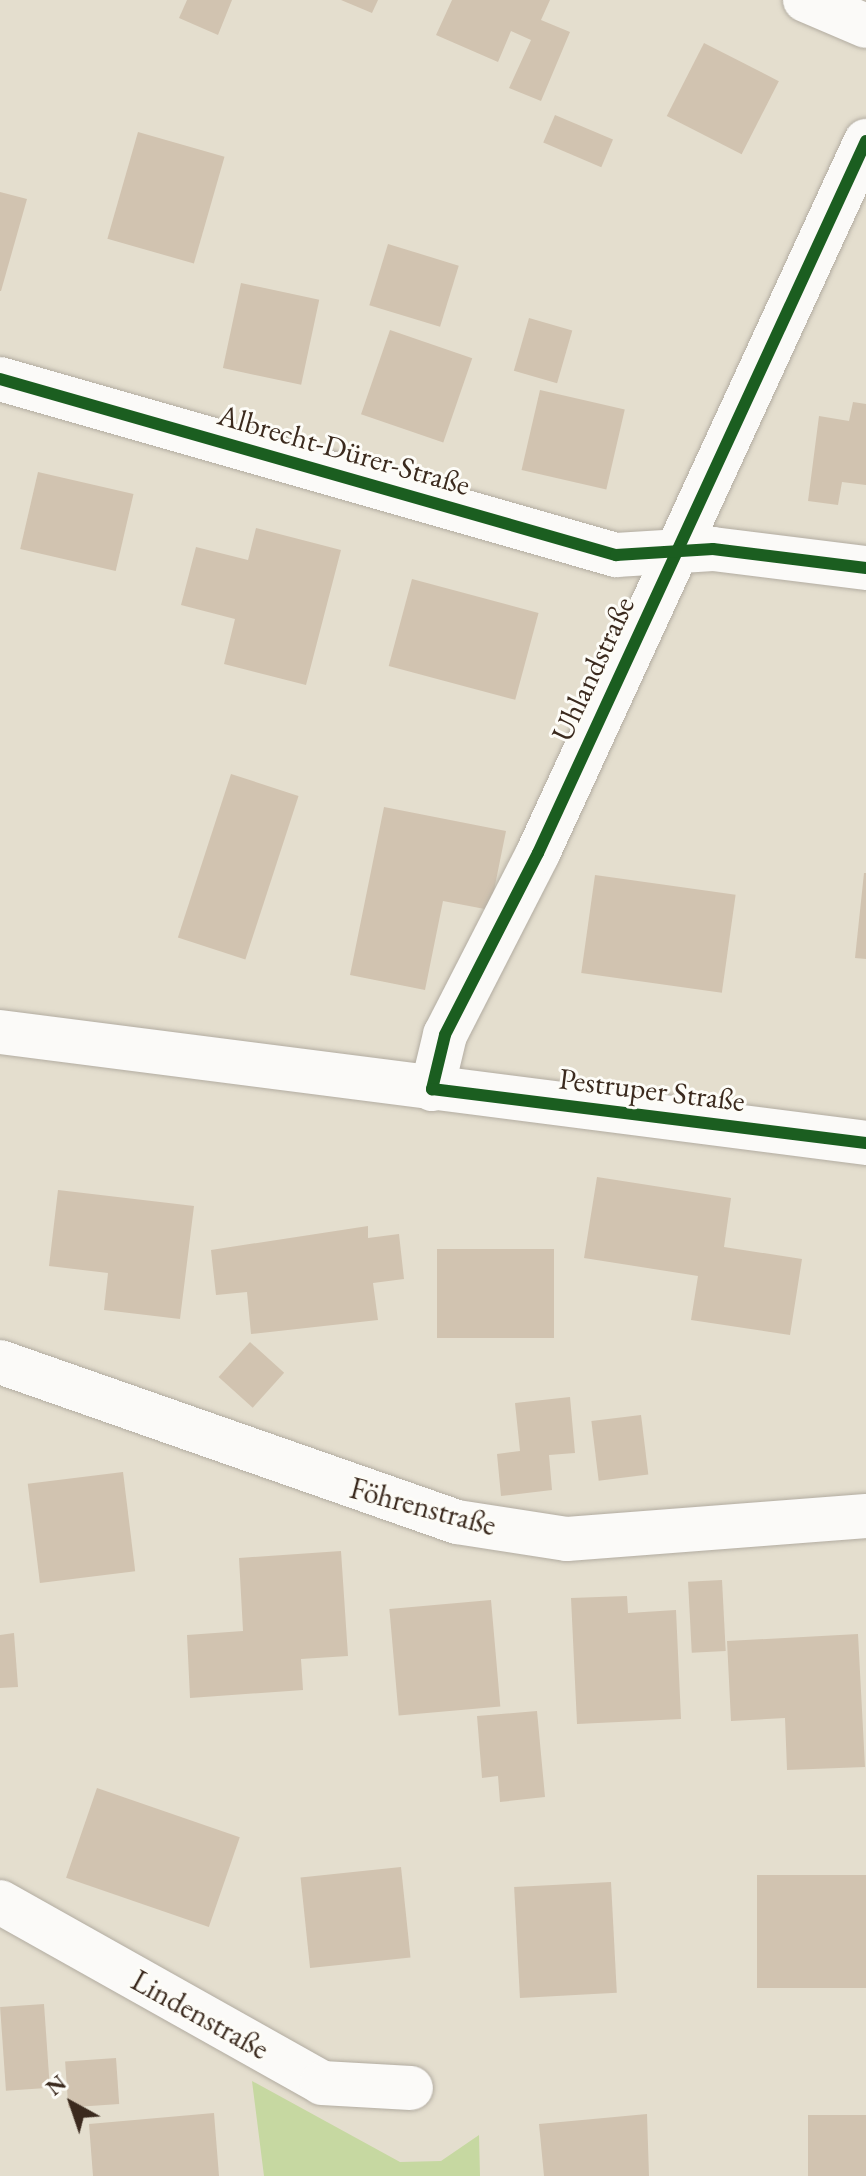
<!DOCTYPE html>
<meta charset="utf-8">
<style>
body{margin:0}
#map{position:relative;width:866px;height:2176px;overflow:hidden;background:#e4dece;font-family:"EB Garamond",serif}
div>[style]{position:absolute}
.green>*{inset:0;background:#c6d8a1}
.building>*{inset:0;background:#d1c3b0;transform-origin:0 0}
.roads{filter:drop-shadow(0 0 2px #b2aca1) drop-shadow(0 0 2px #b2aca1)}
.minor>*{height:44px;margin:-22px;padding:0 22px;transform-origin:22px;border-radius:22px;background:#fbfaf8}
.cycleway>*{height:12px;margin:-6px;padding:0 6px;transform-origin:6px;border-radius:6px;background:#1b5e20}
span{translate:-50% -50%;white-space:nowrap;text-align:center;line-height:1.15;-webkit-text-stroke:6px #fdfcf7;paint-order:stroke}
.street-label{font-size:30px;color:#3b2a1e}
.north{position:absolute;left:32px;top:2064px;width:80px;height:80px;-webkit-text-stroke:6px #fdfcf7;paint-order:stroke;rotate:320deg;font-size:22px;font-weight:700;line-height:32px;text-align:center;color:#3b2a1e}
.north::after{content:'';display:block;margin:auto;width:28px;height:36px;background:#3b2a1e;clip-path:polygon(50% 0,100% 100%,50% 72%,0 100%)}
</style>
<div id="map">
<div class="green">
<i style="clip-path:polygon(252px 2081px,400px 2162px,441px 2161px,479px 2135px,480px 2176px,264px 2176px)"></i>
</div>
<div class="building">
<i style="clip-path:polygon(187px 0,232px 0,218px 35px,179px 18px)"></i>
<i style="clip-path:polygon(341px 0,378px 0,372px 13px)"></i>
<i style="clip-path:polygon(452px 0,550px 0,541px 20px,570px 32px,541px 101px,509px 88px,531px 40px,511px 31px,498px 62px,436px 35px)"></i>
<i style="left:704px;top:43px;width:84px;height:82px;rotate:27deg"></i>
<i style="left:555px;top:115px;width:63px;height:30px;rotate:23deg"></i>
<i style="left:138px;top:132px;width:90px;height:111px;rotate:16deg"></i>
<i style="clip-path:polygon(0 192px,27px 199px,1px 291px,0 291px)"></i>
<i style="left:388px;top:244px;width:74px;height:64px;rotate:17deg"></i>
<i style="left:241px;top:283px;width:80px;height:87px;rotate:12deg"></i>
<i style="left:529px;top:318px;width:45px;height:55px;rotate:16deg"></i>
<i style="left:390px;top:330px;width:87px;height:89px;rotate:19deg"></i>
<i style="left:540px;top:390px;width:87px;height:82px;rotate:13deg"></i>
<i style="clip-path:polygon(853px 402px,866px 404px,866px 485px,842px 482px,838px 505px,808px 501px,819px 416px,849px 421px)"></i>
<i style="left:38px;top:472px;width:98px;height:79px;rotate:13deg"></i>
<i style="clip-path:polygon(256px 528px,341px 550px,306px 685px,224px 664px,235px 619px,181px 605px,196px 547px,248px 560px)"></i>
<i style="left:412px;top:579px;width:131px;height:90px;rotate:15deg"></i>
<i style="left:231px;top:774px;width:71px;height:172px;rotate:18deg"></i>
<i style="clip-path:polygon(384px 807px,506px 831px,490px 910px,443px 901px,425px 990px,350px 975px)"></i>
<i style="clip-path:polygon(864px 873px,866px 873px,866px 959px,855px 958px)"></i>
<i style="left:595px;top:875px;width:142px;height:99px;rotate:8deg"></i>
<i style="clip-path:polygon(597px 1177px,731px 1198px,724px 1247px,802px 1259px,790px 1335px,691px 1320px,698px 1276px,584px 1258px)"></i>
<i style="clip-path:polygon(58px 1190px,194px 1206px,180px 1319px,104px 1310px,108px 1273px,49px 1266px)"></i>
<i style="clip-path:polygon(368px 1226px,368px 1238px,399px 1234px,404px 1279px,373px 1283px,378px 1320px,251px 1334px,247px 1292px,216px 1295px,211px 1250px)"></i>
<i style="left:437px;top:1249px;width:117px;height:89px"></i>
<i style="left:250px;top:1342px;width:46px;height:47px;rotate:42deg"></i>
<i style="clip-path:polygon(570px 1397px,575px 1453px,549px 1455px,552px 1490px,501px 1496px,497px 1454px,520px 1451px,515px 1403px)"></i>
<i style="left:641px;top:1415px;width:60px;height:50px;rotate:83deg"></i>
<i style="left:123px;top:1472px;width:100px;height:96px;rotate:83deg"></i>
<i style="clip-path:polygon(341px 1551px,348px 1656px,301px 1659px,303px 1690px,190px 1698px,187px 1635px,243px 1631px,239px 1558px)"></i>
<i style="left:722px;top:1580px;width:71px;height:34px;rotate:87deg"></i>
<i style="clip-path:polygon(627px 1596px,628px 1613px,676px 1610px,681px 1719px,577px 1724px,571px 1598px)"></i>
<i style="left:491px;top:1600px;width:107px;height:102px;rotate:85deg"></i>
<i style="clip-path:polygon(14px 1633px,18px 1687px,0 1688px,0 1635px)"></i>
<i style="clip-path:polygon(858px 1634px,865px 1767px,787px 1770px,785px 1718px,731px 1721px,727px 1641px)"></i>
<i style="clip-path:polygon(537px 1711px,545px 1797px,500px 1802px,498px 1776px,482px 1778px,477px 1716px)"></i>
<i style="left:97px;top:1788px;width:151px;height:95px;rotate:19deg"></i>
<i style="left:401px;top:1867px;width:91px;height:101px;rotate:84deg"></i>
<i style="left:866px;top:1875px;width:113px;height:109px;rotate:90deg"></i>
<i style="left:611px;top:1882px;width:111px;height:97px;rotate:87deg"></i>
<i style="left:44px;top:2004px;width:84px;height:44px;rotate:86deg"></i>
<i style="left:116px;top:2058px;width:46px;height:51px;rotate:86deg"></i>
<i style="clip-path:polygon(214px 2113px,219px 2176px,93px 2176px,89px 2124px)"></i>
<i style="clip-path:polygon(647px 2114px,649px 2176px,544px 2176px,539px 2124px)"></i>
<i style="left:866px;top:2115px;width:61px;height:58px;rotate:90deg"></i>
</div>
<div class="roads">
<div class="minor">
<i style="left:805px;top:0;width:66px;rotate:23.1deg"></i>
<i style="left:0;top:379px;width:641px;rotate:15.95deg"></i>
<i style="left:616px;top:555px;width:97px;rotate:-3.5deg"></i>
<i style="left:713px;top:549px;width:154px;rotate:7.1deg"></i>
<i style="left:0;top:1032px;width:873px;rotate:7.3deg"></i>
<i style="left:432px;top:1089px;width:56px;rotate:-76.5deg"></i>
<i style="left:445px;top:1035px;width:204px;rotate:-62.9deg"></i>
<i style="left:538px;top:853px;width:784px;rotate:-65.27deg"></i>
<i style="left:0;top:1362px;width:484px;rotate:19.3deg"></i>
<i style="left:457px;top:1522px;width:111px;rotate:8.8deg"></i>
<i style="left:567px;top:1539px;width:300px;rotate:-4.4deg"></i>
<i style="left:0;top:1902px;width:369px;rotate:29.3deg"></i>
<i style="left:322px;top:2083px;width:89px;rotate:3.2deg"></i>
</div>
</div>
<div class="cycleway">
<i style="left:866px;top:141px;width:784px;rotate:114.73deg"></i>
<i style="left:538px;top:853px;width:204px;rotate:117.1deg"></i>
<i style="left:445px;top:1035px;width:56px;rotate:103.5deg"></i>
<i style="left:432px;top:1089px;width:437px;rotate:7.1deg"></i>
<i style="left:0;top:379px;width:641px;rotate:15.95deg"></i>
<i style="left:616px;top:555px;width:97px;rotate:-3.5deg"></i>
<i style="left:713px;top:549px;width:154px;rotate:7.1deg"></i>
</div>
<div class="street-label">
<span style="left:344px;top:450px;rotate:16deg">Albrecht-Dürer-Straße</span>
<span style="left:593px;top:669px;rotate:-65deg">Uhlandstraße</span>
<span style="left:652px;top:1090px;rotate:7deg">Pestruper Straße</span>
<span style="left:423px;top:1507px;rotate:15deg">Föhrenstraße</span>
<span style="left:200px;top:2015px;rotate:29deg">Lindenstraße</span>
</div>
<div class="north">N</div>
</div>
